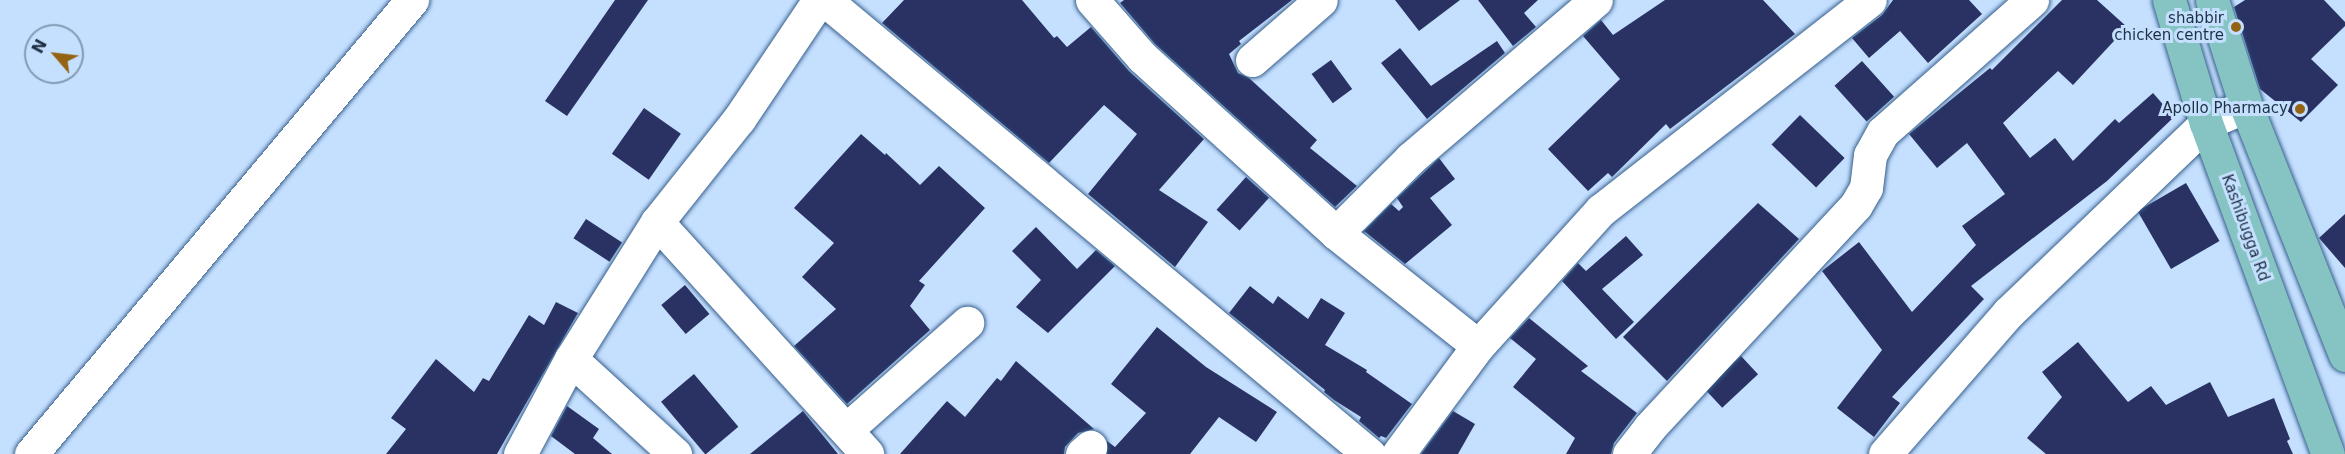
<!DOCTYPE html>
<style>
body{margin:0}
#map{position:relative;width:2345px;height:454px;overflow:hidden;background:#c5e0ff;font-family:"DejaVu Sans",sans-serif}
div>[style]{position:absolute}
.building>*{inset:0;background:#293263;transform-origin:0 0}
.roads{filter:drop-shadow(0 0 2px #375f8d) drop-shadow(0 0 2px #375f8d)}
.minor>*{height:33px;margin:-16.5px;padding:0 16.5px;transform-origin:16.5px;border-radius:16.5px;background:#fff}
.major>*{height:33px;margin:-16.5px;padding:0 16.5px;transform-origin:16.5px;border-radius:16.5px;background:#85c4c3}
.dots>*{width:16px;height:16px;translate:-50% -50%;box-sizing:border-box;border:3px solid #c5e0ff;border-radius:50%}
span{translate:-50% -50%;white-space:nowrap;text-align:center;line-height:1.15;-webkit-text-stroke:6px #c5e0ff;paint-order:stroke}
.poi-label{font-size:15px;color:#1e3044}
.right{translate:-100% -50%;text-align:right}
.street-label{font-size:15px;color:#1e3044}
.north{position:absolute;left:24px;top:24px;width:60px;height:60px;box-sizing:border-box;background:#c5e0ff;border:2px solid #829ab4;border-radius:50%;rotate:298deg;font-size:16px;font-weight:700;line-height:24px;text-align:center;color:#1e3044}
.north::after{content:'';display:block;margin:auto;width:21px;height:27px;background:#946313;clip-path:polygon(50% 0,100% 100%,50% 72%,0 100%)}
</style>
<div id="map">
<div class="building">
<i style="clip-path:polygon(615px 0,648px 0,567px 116px,545px 101px)"></i>
<i style="clip-path:polygon(904px 0,1022px 0,1054px 38px,1057px 36px,1067px 47px,1091px 27px,1129px 71px,1204px 139px,1159px 190px,1208px 222px,1175px 267px,1088px 194px,1137px 134px,1104px 105px,1049px 163px,882px 23px)"></i>
<i style="clip-path:polygon(1124px 0,1292px 0,1239px 41px,1241px 44px,1229px 54px,1238px 73px,1249px 78px,1317px 140px,1310px 148px,1357px 186px,1335px 207px,1155px 44px,1120px 3px)"></i>
<i style="clip-path:polygon(1395px 0,1460px 0,1419px 31px)"></i>
<i style="clip-path:polygon(1478px 0,1538px 0,1524px 13px,1536px 27px,1513px 46px)"></i>
<i style="clip-path:polygon(1665px 0,1763px 0,1795px 34px,1670px 129px,1666px 124px,1612px 177px,1608px 173px,1588px 191px,1548px 149px,1620px 79px,1583px 36px,1601px 20px,1613px 35px)"></i>
<i style="clip-path:polygon(1893px 0,1969px 0,1982px 14px,1928px 63px,1900px 31px,1869px 58px,1852px 38px,1882px 15px)"></i>
<i style="clip-path:polygon(2062px 0,2097px 0,2127px 27px,2073px 85px,2058px 71px,2003px 123px,2030px 158px,2055px 138px,2073px 161px,2115px 119px,2119px 123px,2153px 93px,2174px 117px,2107px 181px,1971px 286px,1984px 299px,1892px 397px,1900px 403px,1874px 437px,1837px 408px,1882px 350px,1822px 271px,1859px 242px,1912px 312px,1976px 245px,1962px 226px,2005px 194px,1967px 143px,1937px 168px,1909px 134px,1990px 68px,1992px 70px)"></i>
<i style="clip-path:polygon(2245px 0,2324px 0,2345px 22px,2345px 26px,2311px 59px,2338px 85px,2301px 122px,2260px 89px,2234px 7px)"></i>
<i style="clip-path:polygon(1497px 41px,1505px 53px,1427px 119px,1381px 63px,1400px 48px,1431px 86px)"></i>
<i style="left:1331px;top:60px;width:36px;height:24px;rotate:54deg"></i>
<i style="left:1862px;top:61px;width:48px;height:37px;rotate:48deg"></i>
<i style="left:644px;top:108px;width:45px;height:56px;rotate:35deg"></i>
<i style="left:1800px;top:115px;width:62px;height:41px;rotate:44deg"></i>
<i style="clip-path:polygon(861px 134px,885px 155px,886px 153px,920px 185px,939px 166px,985px 208px,919px 281px,925px 285px,910px 306px,930px 330px,847px 404px,794px 346px,836px 309px,802px 277px,834px 243px,794px 208px)"></i>
<i style="clip-path:polygon(1439px 158px,1455px 179px,1430px 198px,1452px 225px,1405px 264px,1364px 231px,1391px 204px,1399px 211px,1403px 207px,1397px 198px)"></i>
<i style="left:1246px;top:177px;width:31px;height:44px;rotate:42deg"></i>
<i style="left:2186px;top:183px;width:67px;height:56px;rotate:60deg"></i>
<i style="clip-path:polygon(1758px 203px,1799px 239px,1667px 381px,1623px 337px)"></i>
<i style="clip-path:polygon(2345px 214px,2345px 268px,2319px 238px)"></i>
<i style="left:586px;top:219px;width:43px;height:23px;rotate:33deg"></i>
<i style="clip-path:polygon(1036px 227px,1077px 269px,1096px 250px,1115px 266px,1048px 333px,1016px 307px,1041px 280px,1012px 251px)"></i>
<i style="clip-path:polygon(1626px 236px,1643px 255px,1602px 289px,1634px 322px,1616px 339px,1562px 281px,1578px 263px,1586px 271px)"></i>
<i style="left:685px;top:285px;width:38px;height:31px;rotate:50deg"></i>
<i style="clip-path:polygon(1250px 286px,1273px 304px,1278px 296px,1308px 319px,1321px 298px,1345px 313px,1325px 345px,1367px 370px,1366px 372px,1412px 404px,1386px 438px,1381px 436px,1379px 438px,1359px 421px,1361px 417px,1334px 400px,1324px 392px,1325px 390px,1229px 313px)"></i>
<i style="clip-path:polygon(556px 302px,578px 313px,497px 454px,386px 454px,406px 429px,391px 418px,436px 359px,474px 392px,483px 378px,489px 381px,529px 315px,544px 325px)"></i>
<i style="clip-path:polygon(1529px 318px,1588px 366px,1581px 371px,1637px 413px,1614px 443px,1611px 454px,1566px 454px,1575px 438px,1513px 387px,1536px 359px,1510px 338px)"></i>
<i style="clip-path:polygon(1157px 327px,1206px 367px,1277px 412px,1256px 442px,1219px 417px,1190px 454px,1107px 454px,1107px 441px,1115px 447px,1146px 413px,1111px 384px)"></i>
<i style="clip-path:polygon(2078px 342px,2128px 402px,2151px 386px,2166px 405px,2210px 382px,2228px 417px,2274px 398px,2290px 439px,2287px 441px,2293px 454px,2046px 454px,2027px 438px,2062px 397px,2042px 372px)"></i>
<i style="left:1741px;top:356px;width:25px;height:49px;rotate:47deg"></i>
<i style="clip-path:polygon(1016px 361px,1094px 429px,1078px 433px,1065px 447px,1064px 454px,900px 454px,947px 401px,965px 417px,997px 378px,1001px 381px)"></i>
<i style="left:694px;top:374px;width:69px;height:43px;rotate:50deg"></i>
<i style="clip-path:polygon(567px 406px,599px 429px,593px 438px,612px 454px,575px 454px,551px 436px)"></i>
<i style="clip-path:polygon(803px 411px,838px 454px,750px 454px)"></i>
<i style="clip-path:polygon(1453px 411px,1475px 424px,1458px 454px,1421px 454px)"></i>
</div>
<div class="roads">
<div class="minor">
<i style="left:825px;top:0;width:709px;rotate:39.85deg"></i>
<i style="left:1092px;top:0;width:76px;rotate:48.7deg"></i>
<i style="left:1142px;top:57px;width:262px;rotate:42.2deg"></i>
<i style="left:1336px;top:233px;width:181px;rotate:38.5deg"></i>
<i style="left:1252px;top:60px;width:91px;rotate:-41deg"></i>
<i style="left:657px;top:222px;width:313px;rotate:47.8deg"></i>
<i style="left:1336px;top:233px;width:106px;rotate:-45deg"></i>
<i style="left:1411px;top:158px;width:243px;rotate:-40.5deg"></i>
<i style="left:571px;top:359px;width:141px;rotate:42.4deg"></i>
<i style="left:846px;top:430px;width:162px;rotate:-41.5deg"></i>
<i style="left:31px;top:454px;width:593px;rotate:-50deg"></i>
<i style="left:520px;top:454px;width:108px;rotate:-61.8deg"></i>
<i style="left:571px;top:359px;width:162px;rotate:-57.9deg"></i>
<i style="left:657px;top:222px;width:132px;rotate:-51.5deg"></i>
<i style="left:739px;top:119px;width:143px;rotate:-56.1deg"></i>
<i style="left:1082px;top:454px;width:11px;rotate:-41deg"></i>
<i style="left:1398px;top:454px;width:134px;rotate:-53.5deg"></i>
<i style="left:1478px;top:346px;width:183px;rotate:-47.9deg"></i>
<i style="left:1601px;top:210px;width:341px;rotate:-38deg"></i>
<i style="left:1629px;top:454px;width:33px;rotate:-52deg"></i>
<i style="left:1649px;top:428px;width:304px;rotate:-47.1deg"></i>
<i style="left:1856px;top:205px;width:20px;rotate:-60deg"></i>
<i style="left:1866px;top:188px;width:33px;rotate:-83deg"></i>
<i style="left:1870px;top:155px;width:26px;rotate:-61deg"></i>
<i style="left:1883px;top:132px;width:199px;rotate:-41.5deg"></i>
<i style="left:1885px;top:454px;width:187px;rotate:-48.9deg"></i>
<i style="left:2008px;top:313px;width:274px;rotate:-43.8deg"></i>
<i style="left:2206px;top:123px;width:43px;rotate:-23deg"></i>
</div>
<div class="major">
<i style="left:2169px;top:0;width:128px;rotate:73.3deg"></i>
<i style="left:2206px;top:123px;width:353px;rotate:69.8deg"></i>
<i style="left:2212px;top:0;width:111px;rotate:72.2deg"></i>
<i style="left:2246px;top:106px;width:268px;rotate:68.3deg"></i>
</div>
</div>
<div class="dots">
<i style="left:2236px;top:27px;background:#946313"></i>
<i style="left:2300px;top:109px;background:#946313"></i>
</div>
<div class="poi-label">
<span class="right" style="left:2224px;top:27px">shabbir<br>chicken centre</span>
<span class="right" style="left:2288px;top:109px">Apollo Pharmacy</span>
</div>
<div class="street-label">
<span style="left:2245px;top:228px;rotate:70deg">Kashibugga Rd</span>
</div>
<div class="north">N</div>
</div>
